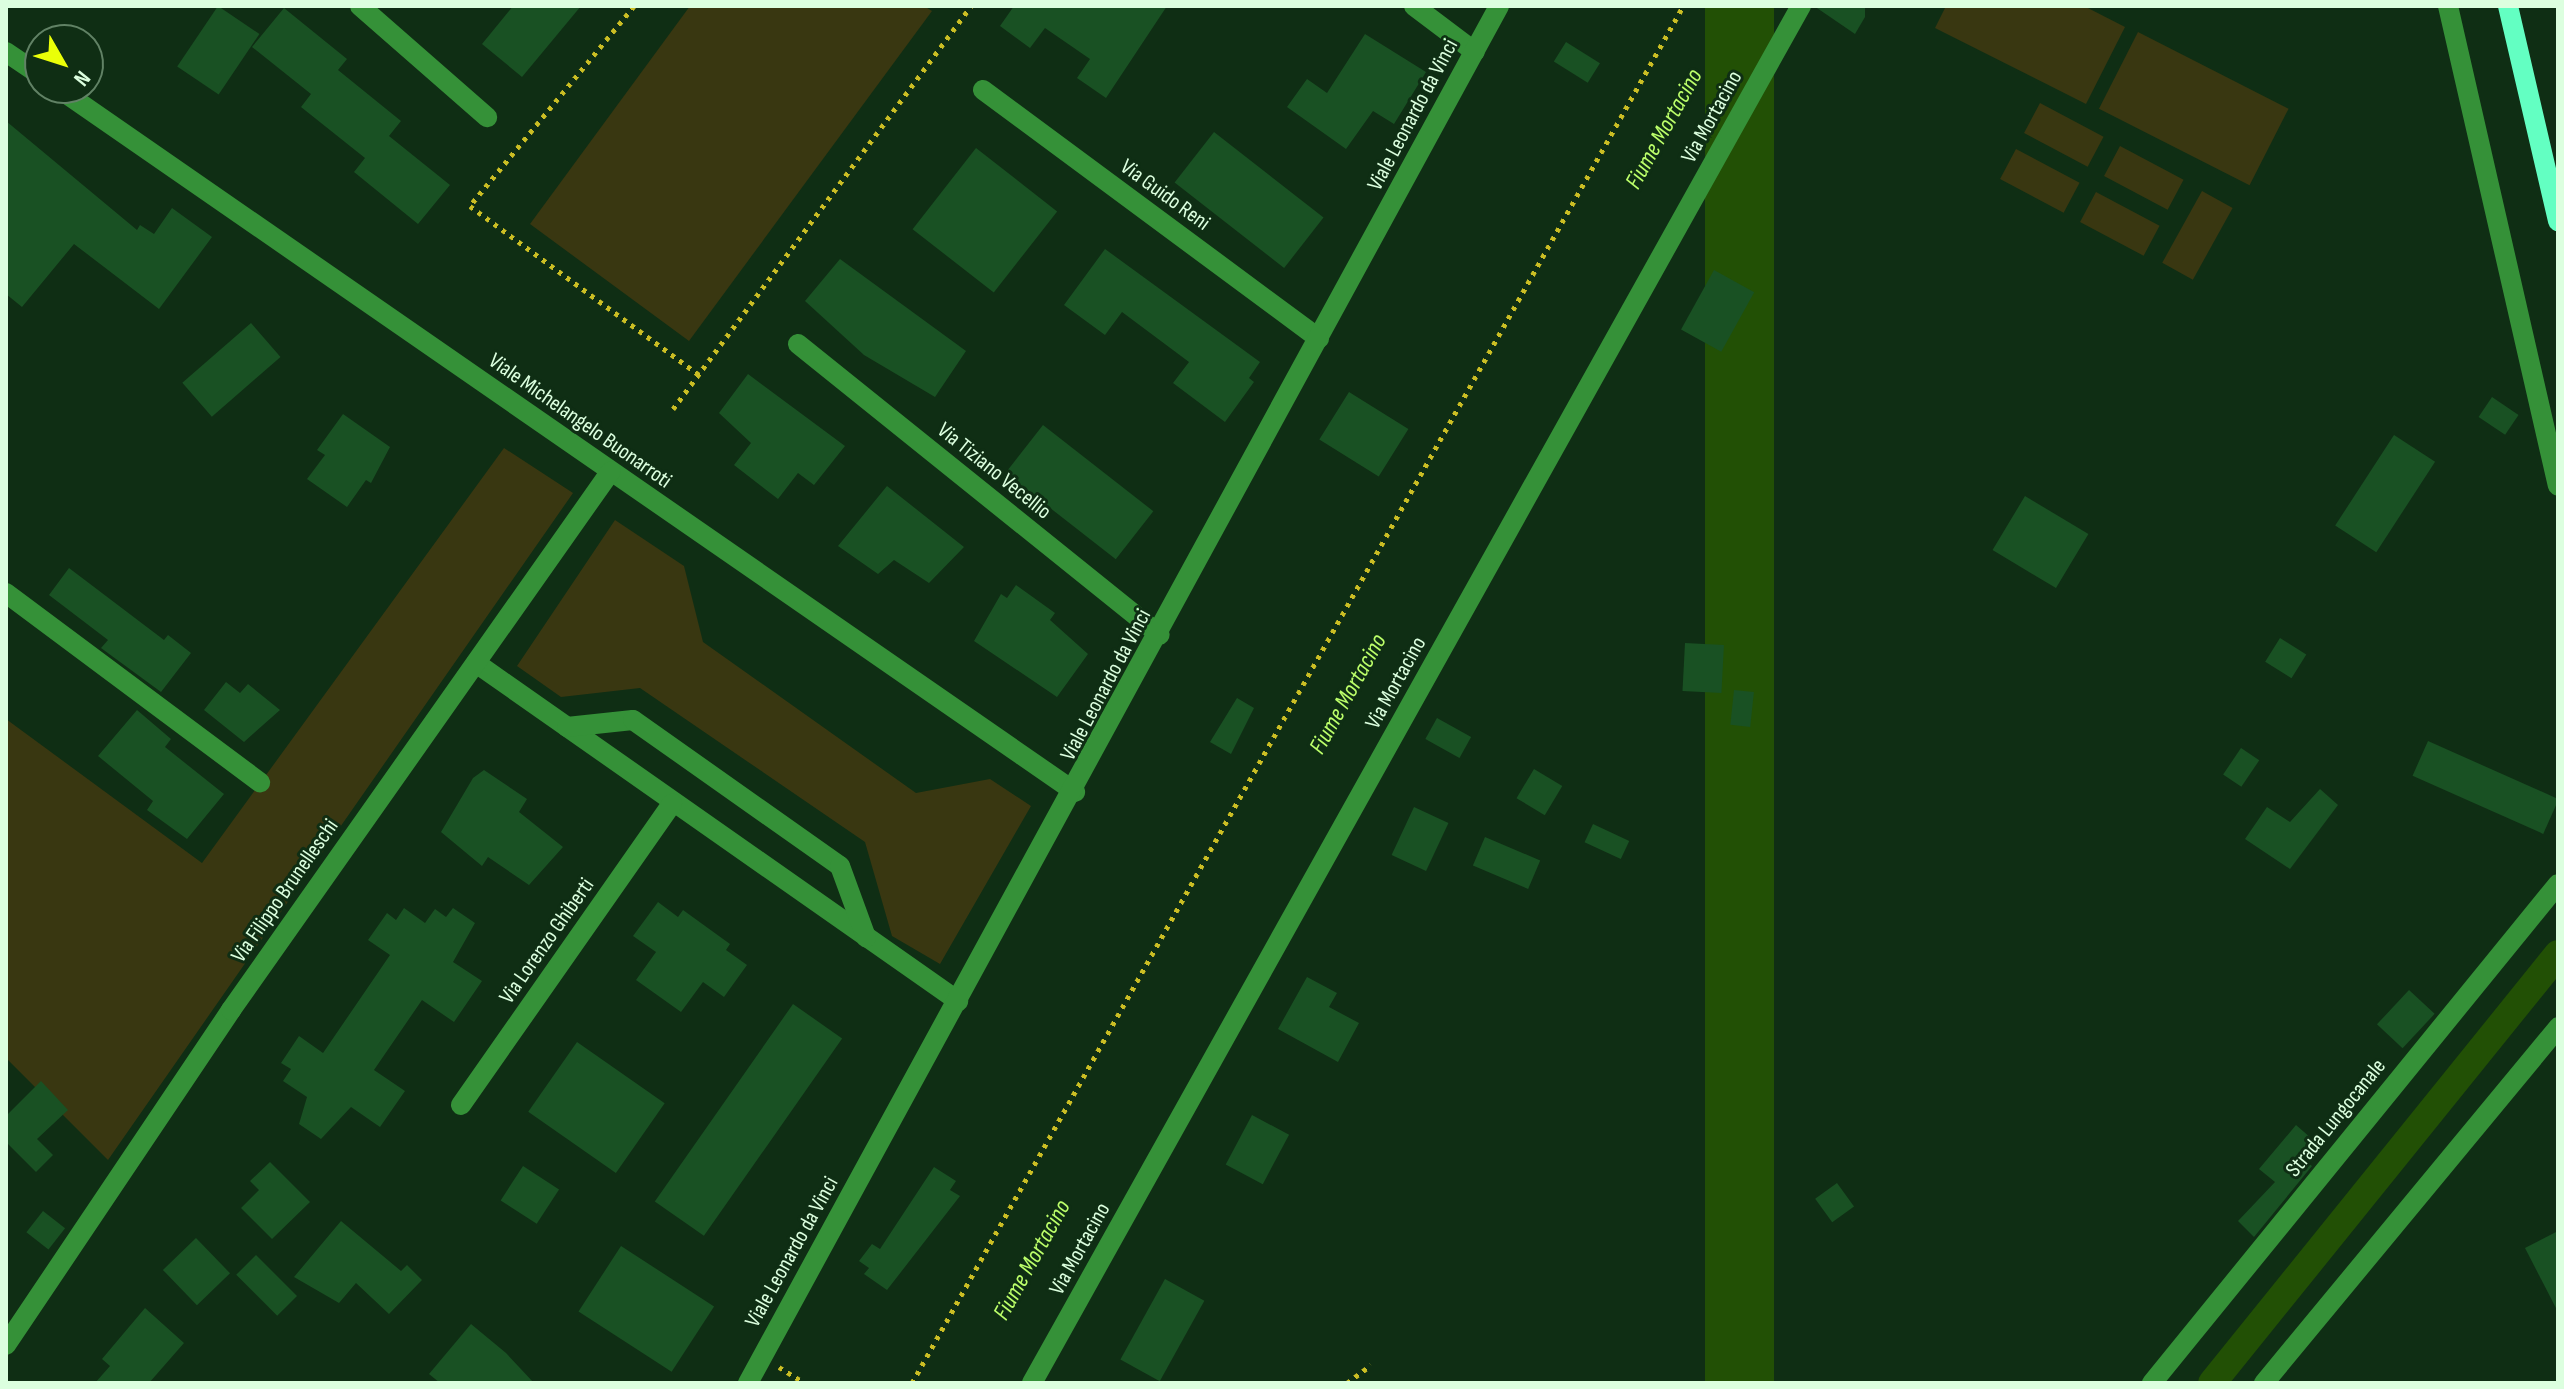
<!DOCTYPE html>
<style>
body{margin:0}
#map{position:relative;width:2564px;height:1389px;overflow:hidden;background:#0f2e14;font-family:"Sofia Sans Condensed",sans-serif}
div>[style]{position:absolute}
.green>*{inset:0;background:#393711;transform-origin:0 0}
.water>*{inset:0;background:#225005;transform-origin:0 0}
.canal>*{height:28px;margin:-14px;padding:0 14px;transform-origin:14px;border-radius:14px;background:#225005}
.building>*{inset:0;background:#195123;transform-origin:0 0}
.path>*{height:5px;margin-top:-2.5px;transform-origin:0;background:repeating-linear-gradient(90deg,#cbbe24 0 4px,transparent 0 10px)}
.minor>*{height:20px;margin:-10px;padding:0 10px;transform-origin:10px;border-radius:10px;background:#359138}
.major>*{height:20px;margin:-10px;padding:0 10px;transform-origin:10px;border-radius:10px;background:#63ffc2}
span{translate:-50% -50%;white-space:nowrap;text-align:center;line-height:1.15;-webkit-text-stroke:6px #0f2e14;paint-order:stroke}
.street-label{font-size:22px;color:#dcffdf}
.water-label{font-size:24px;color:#bcff6a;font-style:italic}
.frame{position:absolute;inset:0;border:8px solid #dcffdf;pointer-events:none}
.north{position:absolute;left:24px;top:24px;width:80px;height:80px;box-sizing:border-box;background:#0f2e14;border:2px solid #618265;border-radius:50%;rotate:129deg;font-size:22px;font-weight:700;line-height:32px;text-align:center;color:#dcffdf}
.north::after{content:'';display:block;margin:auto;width:28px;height:36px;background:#eaff08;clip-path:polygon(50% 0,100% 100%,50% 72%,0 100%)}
</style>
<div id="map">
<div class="green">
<i style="clip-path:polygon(690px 6px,924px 6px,932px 11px,689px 341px,530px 224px)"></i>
<i style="clip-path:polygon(1946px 6px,2084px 6px,2125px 27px,2086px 104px,1935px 28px)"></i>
<i style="left:2138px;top:32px;width:169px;height:86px;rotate:27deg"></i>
<i style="left:2040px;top:103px;width:72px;height:34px;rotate:28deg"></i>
<i style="left:2120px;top:146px;width:72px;height:34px;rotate:28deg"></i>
<i style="left:2016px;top:149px;width:72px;height:34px;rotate:28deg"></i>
<i style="left:2202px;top:191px;width:35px;height:82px;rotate:29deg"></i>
<i style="left:2096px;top:192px;width:72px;height:34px;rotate:28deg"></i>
<i style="clip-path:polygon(504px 448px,573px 493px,108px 1160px,6px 1058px,6px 719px,202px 863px)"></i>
<i style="clip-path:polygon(615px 520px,684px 566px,703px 642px,916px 793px,990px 779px,1031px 806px,940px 964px,892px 936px,865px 842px,640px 688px,561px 697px,517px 666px)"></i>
</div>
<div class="water">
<i style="left:1705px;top:6px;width:69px;height:1576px"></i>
</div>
<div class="canal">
<i style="left:2212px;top:1383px;width:551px;rotate:-51.11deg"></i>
</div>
<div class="building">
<i style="left:218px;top:6px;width:50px;height:73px;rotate:34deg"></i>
<i style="clip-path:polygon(513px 6px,581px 6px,522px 77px,482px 44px)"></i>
<i style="clip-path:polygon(1014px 6px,1167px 6px,1106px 98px,1077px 78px,1090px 59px,1045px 28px,1030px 48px,1000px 26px)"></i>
<i style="clip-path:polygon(1814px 6px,1865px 6px,1865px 17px,1855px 34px)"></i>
<i style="clip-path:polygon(284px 8px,347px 59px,338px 70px,401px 121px,389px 136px,450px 185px,418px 224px,354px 172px,365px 158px,301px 107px,311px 94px,252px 47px)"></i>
<i style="clip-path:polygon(1365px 34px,1426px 72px,1394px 124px,1373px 111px,1346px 149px,1287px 107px,1307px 79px,1327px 93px)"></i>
<i style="left:1566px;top:42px;width:40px;height:23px;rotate:32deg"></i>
<i style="clip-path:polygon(6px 121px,137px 230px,140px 225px,154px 234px,172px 208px,212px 237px,159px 309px,74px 244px,22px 307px,6px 294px)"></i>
<i style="left:1214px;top:132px;width:139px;height:64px;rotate:38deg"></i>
<i style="left:976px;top:148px;width:103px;height:103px;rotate:38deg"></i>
<i style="clip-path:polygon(1105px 249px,1260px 362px,1249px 378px,1254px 382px,1225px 422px,1173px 383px,1189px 362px,1122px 312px,1105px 335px,1064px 305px)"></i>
<i style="clip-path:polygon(840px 259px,966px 351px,935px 397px,864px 355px,805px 301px)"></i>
<i style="left:1714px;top:270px;width:46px;height:68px;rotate:29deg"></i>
<i style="left:251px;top:323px;width:45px;height:91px;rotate:49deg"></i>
<i style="clip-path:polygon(748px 374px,845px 446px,814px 485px,798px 473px,778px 499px,734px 465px,751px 443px,719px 413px)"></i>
<i style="left:1349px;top:392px;width:70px;height:56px;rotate:32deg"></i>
<i style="left:2492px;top:397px;width:32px;height:24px;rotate:34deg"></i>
<i style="clip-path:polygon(343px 414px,390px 447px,371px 483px,366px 480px,347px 507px,307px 479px,325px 455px,317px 450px)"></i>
<i style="left:1043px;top:425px;width:140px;height:61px;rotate:38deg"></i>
<i style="left:2394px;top:435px;width:49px;height:108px;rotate:33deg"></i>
<i style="clip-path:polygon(887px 486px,964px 547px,929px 583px,894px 560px,878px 574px,838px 546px)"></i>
<i style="left:2025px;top:496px;width:74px;height:63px;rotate:31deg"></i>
<i style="clip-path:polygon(69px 568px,164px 640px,168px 635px,191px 653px,161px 692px,101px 648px,108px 640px,49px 595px)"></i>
<i style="clip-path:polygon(1016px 585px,1055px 613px,1050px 620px,1088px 654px,1057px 697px,974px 641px,1001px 594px,1007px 598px)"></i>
<i style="left:2280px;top:638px;width:31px;height:28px;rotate:32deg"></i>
<i style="left:1685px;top:643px;width:39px;height:48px;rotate:3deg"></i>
<i style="clip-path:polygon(226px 682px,240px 693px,248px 684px,280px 710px,244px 742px,204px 710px)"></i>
<i style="left:1734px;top:690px;width:20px;height:35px;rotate:6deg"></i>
<i style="clip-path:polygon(1237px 698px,1254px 708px,1231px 754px,1210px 742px)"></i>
<i style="clip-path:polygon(137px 710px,171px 739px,165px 747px,224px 794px,187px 839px,147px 810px,153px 801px,98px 756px)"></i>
<i style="left:1437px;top:718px;width:39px;height:24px;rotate:29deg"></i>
<i style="left:2428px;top:741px;width:143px;height:38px;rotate:24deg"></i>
<i style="left:2241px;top:748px;width:22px;height:32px;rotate:34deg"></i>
<i style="left:1534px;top:769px;width:33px;height:34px;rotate:31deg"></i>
<i style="clip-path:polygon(484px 770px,527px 799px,519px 812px,563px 847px,529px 885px,488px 857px,482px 866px,441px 832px,473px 778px)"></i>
<i style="clip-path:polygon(2320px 789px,2338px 805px,2290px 869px,2245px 839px,2267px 807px,2290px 822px)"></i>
<i style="left:1414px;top:807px;width:38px;height:53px;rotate:25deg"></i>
<i style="left:1593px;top:824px;width:40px;height:20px;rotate:25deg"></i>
<i style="left:1485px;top:837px;width:60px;height:31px;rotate:23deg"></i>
<i style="clip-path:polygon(658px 902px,678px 917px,683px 910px,730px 944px,726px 950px,747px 965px,724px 997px,703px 982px,681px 1012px,636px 980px,656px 952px,633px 936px)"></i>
<i style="clip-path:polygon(404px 908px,425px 923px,435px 909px,446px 917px,453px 908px,475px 923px,453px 962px,482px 981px,454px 1022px,422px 1000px,374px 1070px,405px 1091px,380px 1127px,351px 1107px,321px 1139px,299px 1124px,307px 1097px,283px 1081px,291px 1069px,281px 1063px,299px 1036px,323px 1053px,390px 955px,368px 940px,387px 913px,396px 920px)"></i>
<i style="clip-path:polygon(1307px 977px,1337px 993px,1329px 1007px,1359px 1023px,1338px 1062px,1278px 1029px)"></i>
<i style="left:2409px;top:990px;width:35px;height:47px;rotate:43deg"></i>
<i style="left:793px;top:1004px;width:60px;height:241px;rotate:35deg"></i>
<i style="left:577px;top:1042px;width:107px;height:85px;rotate:35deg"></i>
<i style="clip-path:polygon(41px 1081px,68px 1110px,37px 1139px,53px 1155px,36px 1172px,6px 1142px,6px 1116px)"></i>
<i style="left:1252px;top:1115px;width:42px;height:56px;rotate:28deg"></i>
<i style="clip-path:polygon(2296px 1125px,2319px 1145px,2305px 1161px,2312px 1166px,2254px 1237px,2238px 1221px,2275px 1182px,2259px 1169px)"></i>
<i style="clip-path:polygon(270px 1162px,310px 1202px,272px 1239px,241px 1208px,259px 1190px,250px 1181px)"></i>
<i style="left:523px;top:1166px;width:43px;height:41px;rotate:33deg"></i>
<i style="clip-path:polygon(934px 1167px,956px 1181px,950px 1190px,960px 1196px,887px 1290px,864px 1274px,869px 1268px,859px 1261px,872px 1244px,880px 1249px)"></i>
<i style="left:1837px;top:1183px;width:29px;height:27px;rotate:54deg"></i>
<i style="left:43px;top:1211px;width:28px;height:27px;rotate:38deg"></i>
<i style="clip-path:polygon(341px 1221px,401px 1271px,407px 1265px,422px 1280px,389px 1314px,356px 1283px,339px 1303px,294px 1277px)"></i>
<i style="clip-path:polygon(2558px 1231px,2558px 1312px,2525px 1248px)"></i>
<i style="left:196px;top:1238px;width:49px;height:46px;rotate:46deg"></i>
<i style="left:621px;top:1246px;width:111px;height:78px;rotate:33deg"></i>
<i style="left:256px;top:1255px;width:58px;height:28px;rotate:45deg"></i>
<i style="left:1165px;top:1279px;width:45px;height:92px;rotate:29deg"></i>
<i style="clip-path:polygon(145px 1308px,184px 1343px,149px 1383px,95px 1383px,110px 1366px,102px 1359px)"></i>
<i style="clip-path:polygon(471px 1324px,506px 1353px,534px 1383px,440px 1383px,429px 1374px)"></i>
</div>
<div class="path">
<i style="left:634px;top:6px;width:259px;rotate:129.4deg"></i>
<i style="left:470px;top:206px;width:287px;rotate:36.4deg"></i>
<i style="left:673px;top:409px;width:501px;rotate:-53.52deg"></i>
<i style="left:779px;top:1367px;width:31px;rotate:32deg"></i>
<i style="left:912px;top:1383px;width:1578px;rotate:-60.75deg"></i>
<i style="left:1347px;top:1383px;width:30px;rotate:-37deg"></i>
</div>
<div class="minor">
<i style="left:360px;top:6px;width:169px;rotate:41.2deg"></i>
<i style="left:1414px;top:6px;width:76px;rotate:37deg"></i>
<i style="left:2448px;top:6px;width:492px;rotate:77.1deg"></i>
<i style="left:6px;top:52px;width:41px;rotate:34.1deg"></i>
<i style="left:58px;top:88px;width:1237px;rotate:34.69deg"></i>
<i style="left:983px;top:90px;width:418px;rotate:36.5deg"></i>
<i style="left:798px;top:344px;width:464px;rotate:38.8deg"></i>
<i style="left:6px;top:593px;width:317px;rotate:36.7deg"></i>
<i style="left:476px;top:663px;width:589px;rotate:35.04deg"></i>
<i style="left:567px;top:727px;width:66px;rotate:-6.1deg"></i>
<i style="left:633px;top:720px;width:253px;rotate:35.2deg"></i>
<i style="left:840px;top:866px;width:76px;rotate:69.9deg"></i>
<i style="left:461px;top:1105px;width:368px;rotate:-55deg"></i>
<i style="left:6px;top:1345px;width:404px;rotate:-56.1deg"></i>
<i style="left:231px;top:1010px;width:659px;rotate:-54.82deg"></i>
<i style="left:748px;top:1383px;width:1568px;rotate:-61.39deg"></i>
<i style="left:1032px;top:1383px;width:1577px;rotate:-60.82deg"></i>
<i style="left:2152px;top:1383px;width:643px;rotate:-50.87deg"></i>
<i style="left:2264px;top:1383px;width:462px;rotate:-50.4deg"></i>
</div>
<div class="major">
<i style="left:2508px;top:6px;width:221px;rotate:76.9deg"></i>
</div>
<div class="street-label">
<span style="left:1413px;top:115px;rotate:-62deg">Viale Leonardo da Vinci</span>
<span style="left:1712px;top:117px;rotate:-61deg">Via Mortacino</span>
<span style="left:1165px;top:195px;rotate:36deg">Via Guido Reni</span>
<span style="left:580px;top:421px;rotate:35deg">Viale Michelangelo Buonarroti</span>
<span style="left:994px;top:471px;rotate:39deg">Via Tiziano Vecellio</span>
<span style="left:1396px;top:683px;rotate:-61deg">Via Mortacino</span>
<span style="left:1106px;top:685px;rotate:-62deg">Viale Leonardo da Vinci</span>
<span style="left:285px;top:891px;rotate:-55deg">Via Filippo Brunelleschi</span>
<span style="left:547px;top:941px;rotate:-55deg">Via Lorenzo Ghiberti</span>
<span style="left:2336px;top:1118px;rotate:-51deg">Strada Lungocanale</span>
<span style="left:1080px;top:1249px;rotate:-61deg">Via Mortacino</span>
<span style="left:792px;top:1252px;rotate:-61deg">Viale Leonardo da Vinci</span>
</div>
<div class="water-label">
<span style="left:1664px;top:129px;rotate:-61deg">Fiume Mortacino</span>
<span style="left:1348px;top:694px;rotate:-61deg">Fiume Mortacino</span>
<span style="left:1032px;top:1260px;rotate:-61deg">Fiume Mortacino</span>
</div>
<div class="frame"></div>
<div class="north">N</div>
</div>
